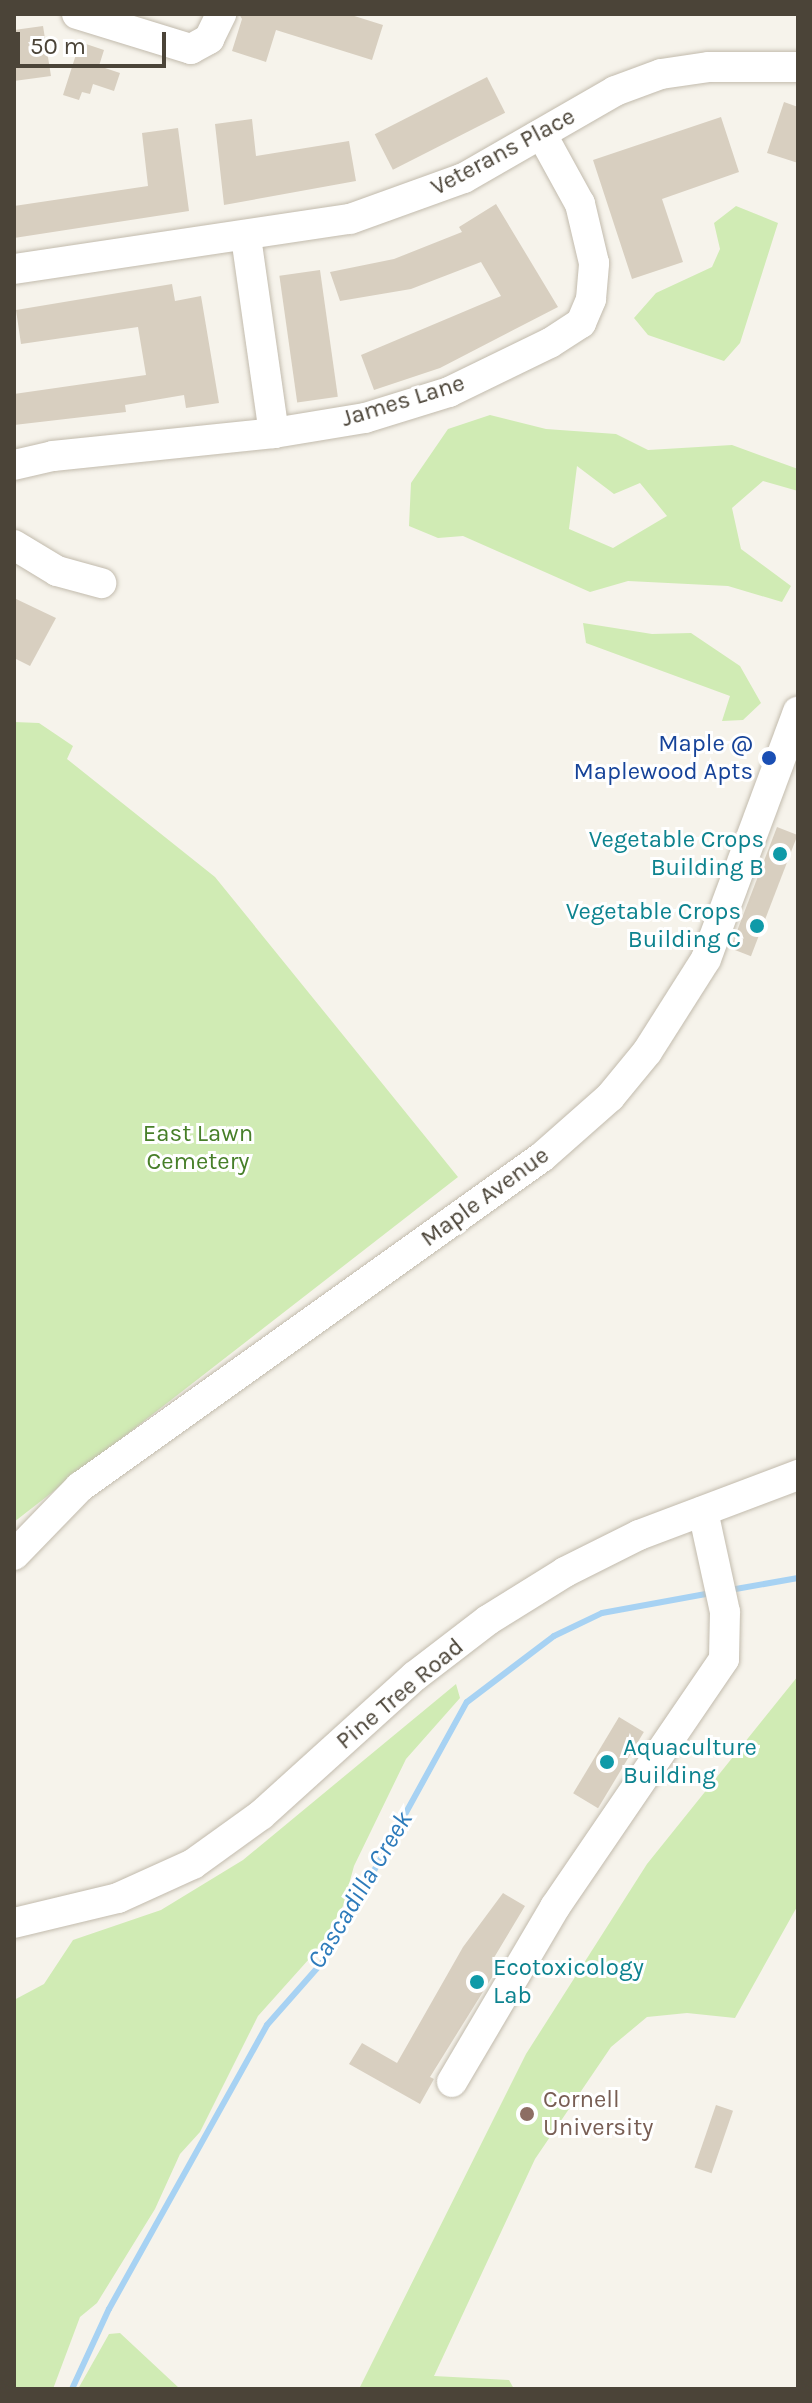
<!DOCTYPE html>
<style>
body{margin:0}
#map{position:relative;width:812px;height:2403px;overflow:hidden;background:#f6f3eb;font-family:Karla,sans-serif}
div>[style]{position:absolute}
.green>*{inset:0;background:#d0ebb4}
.stream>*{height:6px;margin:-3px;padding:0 3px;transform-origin:3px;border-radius:3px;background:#a7d2f3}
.building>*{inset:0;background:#d8cfc0;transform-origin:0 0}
.roads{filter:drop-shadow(0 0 2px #c2bbad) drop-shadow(0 0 2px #c2bbad)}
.minor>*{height:30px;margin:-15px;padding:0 15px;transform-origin:15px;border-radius:15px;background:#fff}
.dots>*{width:22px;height:22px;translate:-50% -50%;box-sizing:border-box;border:4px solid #fff;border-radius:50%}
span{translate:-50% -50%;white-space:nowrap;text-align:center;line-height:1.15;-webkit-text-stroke:6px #fff;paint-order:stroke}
.street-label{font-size:24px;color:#4b4438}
.transit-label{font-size:24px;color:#164399}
.right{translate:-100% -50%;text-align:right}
.culture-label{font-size:24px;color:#0d838f}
.left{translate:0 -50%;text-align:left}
.park-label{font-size:24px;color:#477f29}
.education-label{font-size:24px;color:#785e54}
.water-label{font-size:26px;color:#2d7bbb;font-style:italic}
.frame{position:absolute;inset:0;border:16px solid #4b4438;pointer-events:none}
.scale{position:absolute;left:16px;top:32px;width:150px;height:36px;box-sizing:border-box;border:4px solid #4b4438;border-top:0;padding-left:10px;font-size:24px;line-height:28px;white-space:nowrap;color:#4b4438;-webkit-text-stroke:6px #fff;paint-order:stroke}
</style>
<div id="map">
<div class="green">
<i style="clip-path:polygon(736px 206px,778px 223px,740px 343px,724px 361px,648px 335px,634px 318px,656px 293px,712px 267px,720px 249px,714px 223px)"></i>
<i style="clip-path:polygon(evenodd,490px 415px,546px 429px,616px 434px,648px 450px,732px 445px,798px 469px,798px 491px,763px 481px,732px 508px,741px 549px,791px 586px,782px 602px,728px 586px,628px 581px,590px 592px,463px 536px,438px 538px,409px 526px,411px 483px,448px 429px,490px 415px,577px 466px,614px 494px,640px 483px,667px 516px,613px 548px,569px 529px,577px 466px)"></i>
<i style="clip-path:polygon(583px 623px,652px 634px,691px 633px,740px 666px,761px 703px,743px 720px,722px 721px,730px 696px,586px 643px)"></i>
<i style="clip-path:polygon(14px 722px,39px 723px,73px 746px,67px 759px,215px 877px,458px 1177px,14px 1522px)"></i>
<i style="clip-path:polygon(798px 1676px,798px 1905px,735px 2018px,687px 2013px,647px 2017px,611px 2047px,535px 2159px,434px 2376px,509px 2380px,514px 2389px,359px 2389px,526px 2054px,647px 1864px)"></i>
<i style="clip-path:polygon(456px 1684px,460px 1698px,406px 1759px,354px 1866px,343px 1906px,318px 1949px,258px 2016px,200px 2132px,180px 2154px,155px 2209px,97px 2303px,80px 2317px,53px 2389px,14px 2389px,14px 2000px,44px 1984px,73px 1940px,161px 1910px,243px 1860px)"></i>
<i style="clip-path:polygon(120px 2333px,179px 2388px,182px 2389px,78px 2389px,109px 2334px)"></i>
</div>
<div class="stream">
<i style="left:730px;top:1590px;width:69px;rotate:-10deg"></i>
<i style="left:72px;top:2389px;width:88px;rotate:-65.2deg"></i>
<i style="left:109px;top:2309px;width:325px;rotate:-60.9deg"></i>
<i style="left:267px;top:2025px;width:89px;rotate:-48.6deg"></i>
<i style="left:326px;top:1958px;width:292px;rotate:-61.2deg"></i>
<i style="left:467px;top:1702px;width:109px;rotate:-37.2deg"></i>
<i style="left:554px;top:1636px;width:53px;rotate:-25.6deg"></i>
<i style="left:602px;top:1613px;width:111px;rotate:-10.4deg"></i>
</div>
<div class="building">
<i style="clip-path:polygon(239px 14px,348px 14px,383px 25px,372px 60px,276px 30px,266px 62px,232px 51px,242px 19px)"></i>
<i style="clip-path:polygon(43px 26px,51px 76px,14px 81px,14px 30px)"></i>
<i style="clip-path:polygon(80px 42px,104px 50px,99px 66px,120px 73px,114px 91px,93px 84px,90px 94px,82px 92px,79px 100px,63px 95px)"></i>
<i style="left:487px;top:77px;width:40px;height:126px;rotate:63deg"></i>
<i style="clip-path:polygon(784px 102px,798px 107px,798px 163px,767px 153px)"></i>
<i style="clip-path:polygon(721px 117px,739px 172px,662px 199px,683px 262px,632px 279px,593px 160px)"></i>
<i style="clip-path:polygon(252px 119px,256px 156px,349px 141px,356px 181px,224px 205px,215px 124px)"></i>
<i style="clip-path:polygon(178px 128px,189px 211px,14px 238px,14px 206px,148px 186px,142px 133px)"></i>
<i style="clip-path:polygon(496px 204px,558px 307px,440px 368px,374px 390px,361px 355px,501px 296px,481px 262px,411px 289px,340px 301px,330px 272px,394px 259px,462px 232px,459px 227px)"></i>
<i style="left:320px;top:270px;width:128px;height:41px;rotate:82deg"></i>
<i style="clip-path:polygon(172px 284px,175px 301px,201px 296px,219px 403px,186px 408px,184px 395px,125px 405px,126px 412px,14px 425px,14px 394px,146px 375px,138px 327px,21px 344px,16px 310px)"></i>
<i style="clip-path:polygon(14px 598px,56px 618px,30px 666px,14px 658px)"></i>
<i style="left:777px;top:827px;width:22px;height:130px;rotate:21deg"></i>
<i style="left:619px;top:1717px;width:29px;height:89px;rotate:31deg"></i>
<i style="clip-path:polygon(503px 1893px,525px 1906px,492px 1961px,499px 1966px,430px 2077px,434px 2079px,420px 2104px,349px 2064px,362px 2043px,397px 2063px,463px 1947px)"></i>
<i style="left:716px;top:2105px;width:18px;height:66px;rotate:19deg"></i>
</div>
<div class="roads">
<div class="minor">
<i style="left:77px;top:14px;width:119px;rotate:17.1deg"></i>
<i style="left:191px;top:49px;width:21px;rotate:-29deg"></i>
<i style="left:209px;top:39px;width:28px;rotate:-64deg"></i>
<i style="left:246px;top:237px;width:198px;rotate:81.9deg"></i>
<i style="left:14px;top:269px;width:340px;rotate:-8.5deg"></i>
<i style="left:350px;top:219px;width:121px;rotate:-19.8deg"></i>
<i style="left:464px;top:178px;width:174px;rotate:-29.9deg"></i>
<i style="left:615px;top:91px;width:49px;rotate:-20.3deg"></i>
<i style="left:661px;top:74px;width:49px;rotate:-8.3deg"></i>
<i style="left:709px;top:67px;width:89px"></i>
<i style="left:14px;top:465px;width:40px;rotate:-13deg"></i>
<i style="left:53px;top:456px;width:222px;rotate:-5.9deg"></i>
<i style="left:274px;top:433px;width:92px;rotate:-9.4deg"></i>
<i style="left:365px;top:418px;width:88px;rotate:-17.2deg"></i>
<i style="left:449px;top:392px;width:112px;rotate:-25.9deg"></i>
<i style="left:550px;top:343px;width:37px;rotate:-33deg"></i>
<i style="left:581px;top:323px;width:26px;rotate:-67deg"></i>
<i style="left:591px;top:299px;width:36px;rotate:-85deg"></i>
<i style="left:594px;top:263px;width:61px;rotate:-103.3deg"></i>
<i style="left:580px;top:204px;width:79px;rotate:-118.8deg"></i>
<i style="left:14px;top:545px;width:50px;rotate:31.2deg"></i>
<i style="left:57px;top:571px;width:46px;rotate:15.3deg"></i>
<i style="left:14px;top:1555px;width:95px;rotate:-45.9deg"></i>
<i style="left:80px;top:1487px;width:568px;rotate:-35.54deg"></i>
<i style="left:542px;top:1157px;width:91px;rotate:-41.4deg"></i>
<i style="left:610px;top:1097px;width:58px;rotate:-50.6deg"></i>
<i style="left:647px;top:1052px;width:110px;rotate:-57.6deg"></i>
<i style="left:706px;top:959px;width:264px;rotate:-69.6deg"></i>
<i style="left:14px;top:1923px;width:107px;rotate:-13.5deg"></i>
<i style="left:118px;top:1898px;width:82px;rotate:-24.4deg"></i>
<i style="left:193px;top:1864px;width:84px;rotate:-35.8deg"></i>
<i style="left:261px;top:1815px;width:207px;rotate:-42.1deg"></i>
<i style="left:415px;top:1676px;width:92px;rotate:-37.5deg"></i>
<i style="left:488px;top:1620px;width:91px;rotate:-31.9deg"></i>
<i style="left:565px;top:1572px;width:83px;rotate:-26.6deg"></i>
<i style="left:639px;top:1535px;width:170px;rotate:-20.7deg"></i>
<i style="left:452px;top:2082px;width:203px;rotate:-59.5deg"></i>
<i style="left:555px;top:1907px;width:300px;rotate:-55.7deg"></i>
<i style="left:724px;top:1659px;width:47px;rotate:-88.8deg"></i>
<i style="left:725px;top:1612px;width:103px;rotate:-102.3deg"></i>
</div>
</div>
<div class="dots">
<i style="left:769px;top:758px;background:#1a4fb4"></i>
<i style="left:780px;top:854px;background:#0f9aa8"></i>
<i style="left:757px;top:926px;background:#0f9aa8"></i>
<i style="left:607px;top:1762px;background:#0f9aa8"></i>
<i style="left:477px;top:1982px;background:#0f9aa8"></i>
<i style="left:527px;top:2114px;background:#8d6e63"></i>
</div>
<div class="street-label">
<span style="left:503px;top:152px;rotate:-28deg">Veterans Place</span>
<span style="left:403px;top:401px;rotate:-17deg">James Lane</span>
<span style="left:485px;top:1197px;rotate:-36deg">Maple Avenue</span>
<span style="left:400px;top:1694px;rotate:-40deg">Pine Tree Road</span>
</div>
<div class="transit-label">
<span class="right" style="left:753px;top:758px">Maple @<br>Maplewood Apts</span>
</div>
<div class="culture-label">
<span class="right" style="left:764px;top:854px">Vegetable Crops<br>Building B</span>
<span class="right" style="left:741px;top:926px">Vegetable Crops<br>Building C</span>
<span class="left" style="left:623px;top:1762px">Aquaculture<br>Building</span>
<span class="left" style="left:493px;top:1982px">Ecotoxicology<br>Lab</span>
</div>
<div class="park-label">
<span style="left:198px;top:1148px">East Lawn<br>Cemetery</span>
</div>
<div class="education-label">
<span class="left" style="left:543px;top:2114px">Cornell<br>University</span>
</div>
<div class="water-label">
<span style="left:360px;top:1890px;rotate:-59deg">Cascadilla Creek</span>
</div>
<div class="frame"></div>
<div class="scale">50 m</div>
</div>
